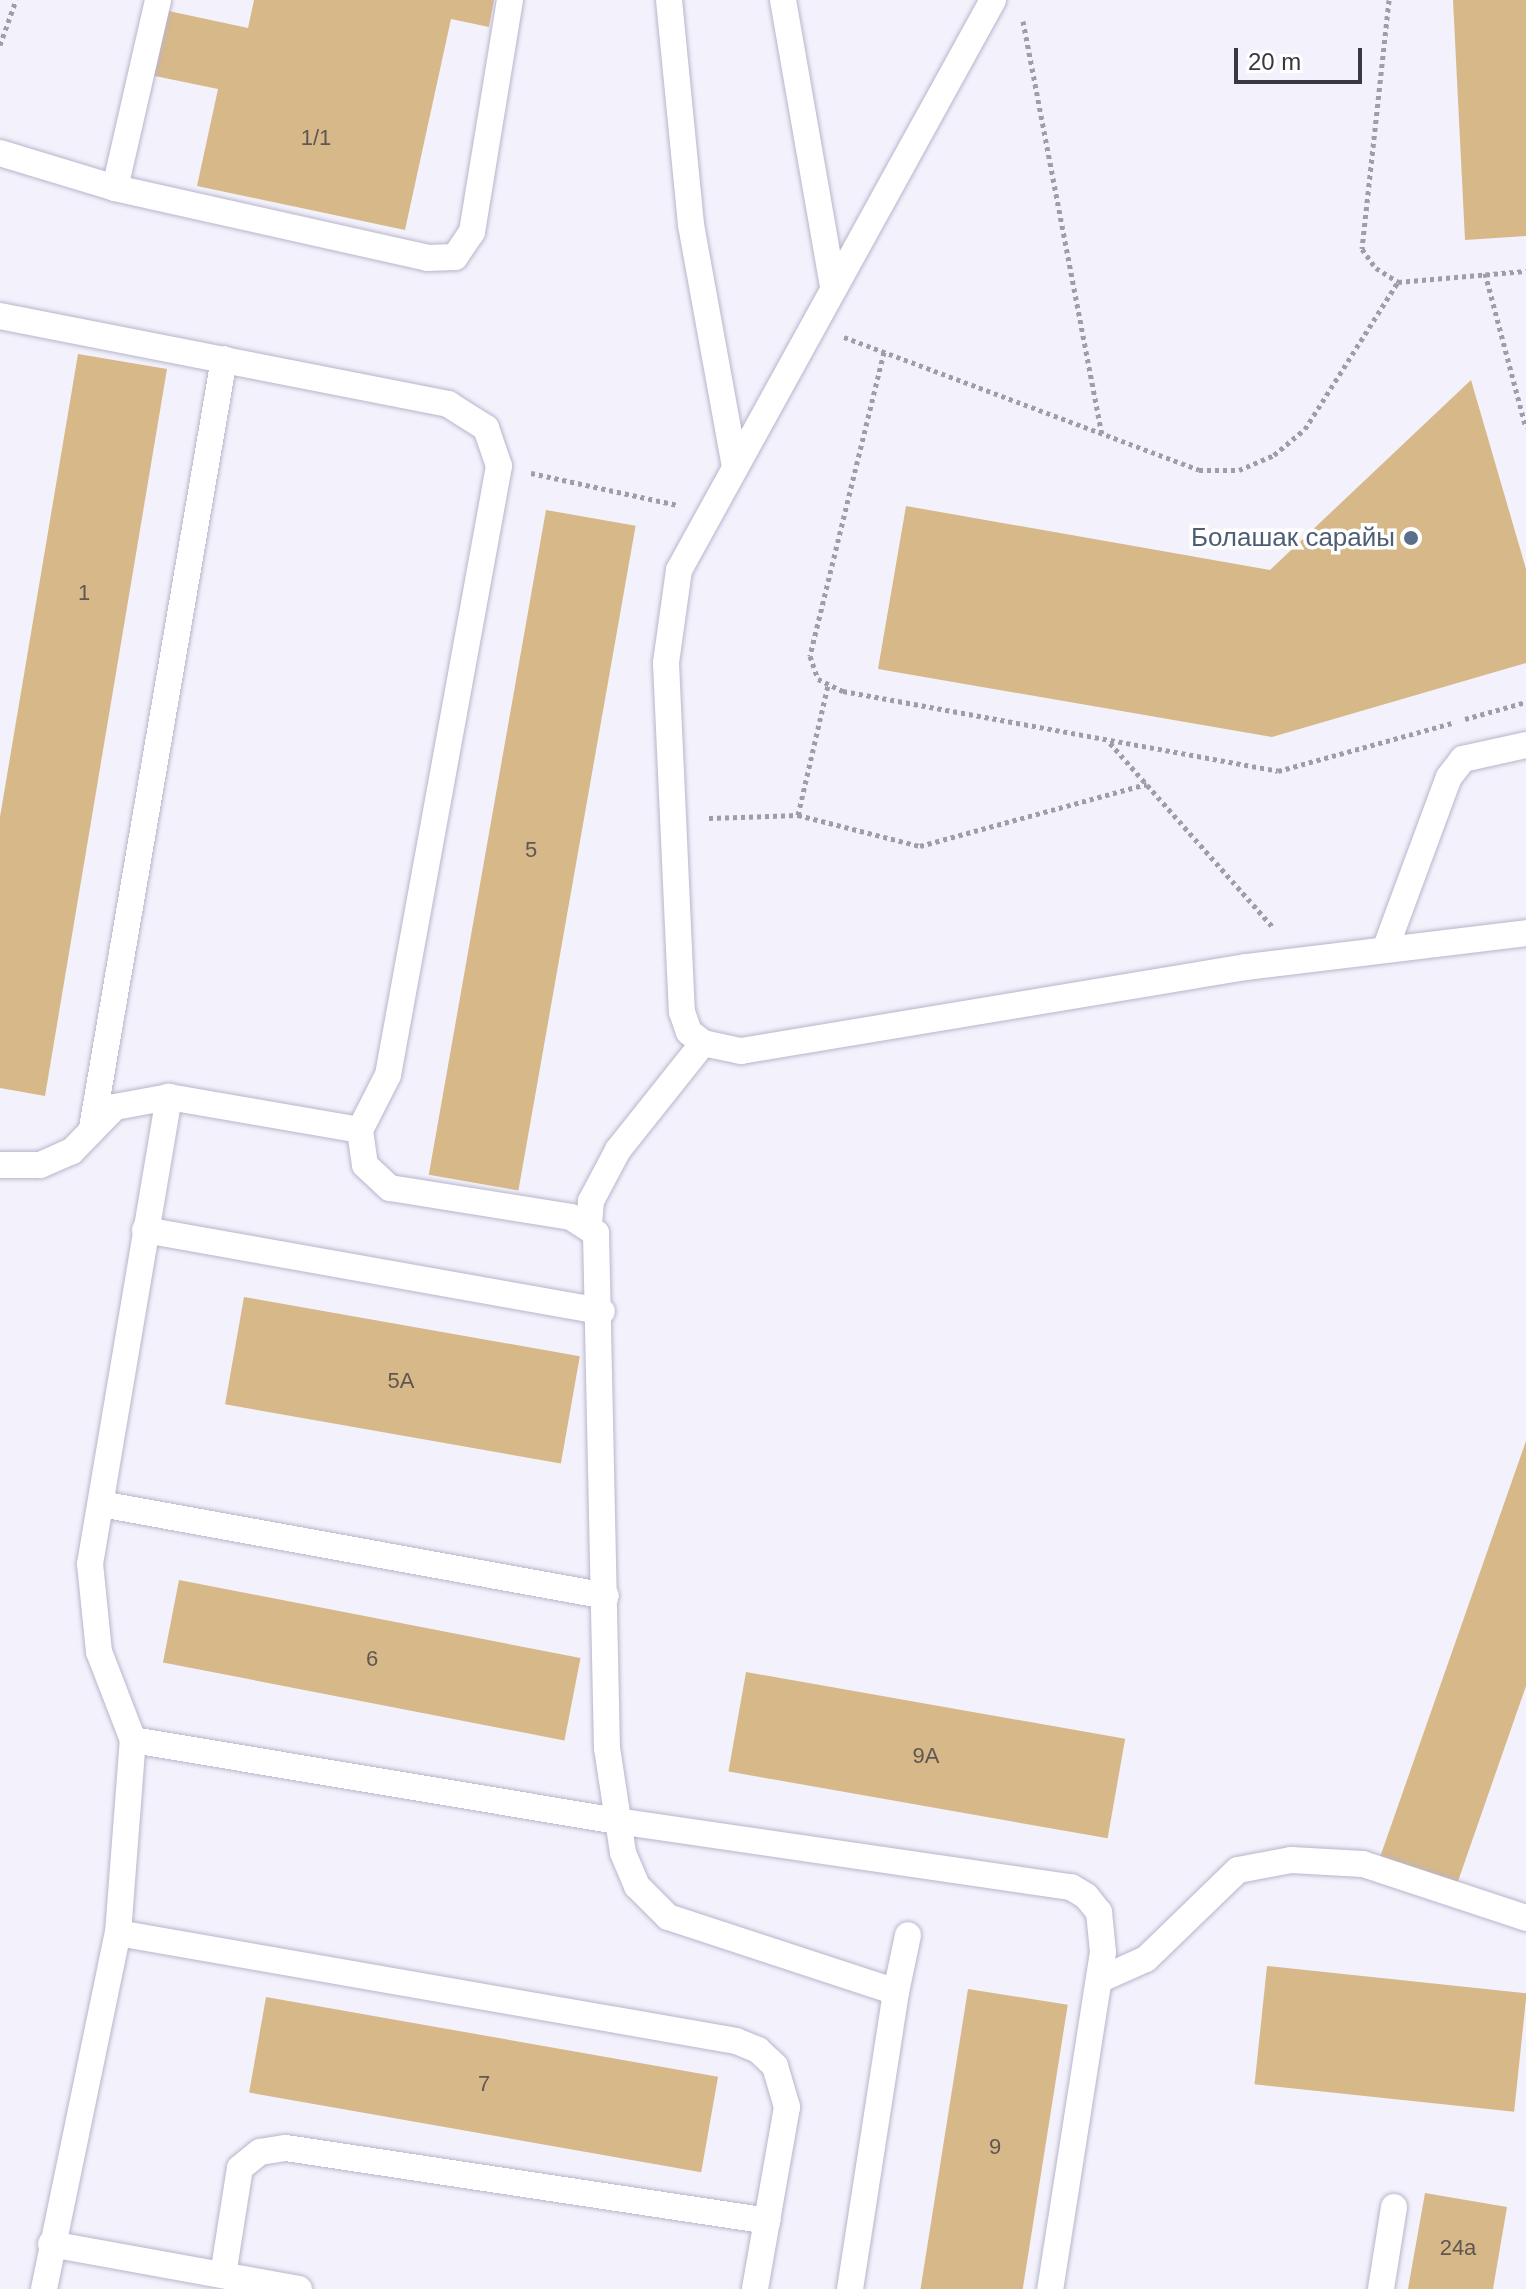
<!DOCTYPE html>
<meta charset="utf-8">
<style>
body{margin:0}
#map{position:relative;width:1526px;height:2289px;overflow:hidden;background:#f3f2fc;font-family:Helvetica,sans-serif}
div>[style]{position:absolute}
.building>*{inset:0;background:#d7b889;transform-origin:0 0}
.path>*{height:5px;margin-top:-2.5px;transform-origin:0;background:repeating-linear-gradient(90deg,#9f9da7 0 4px,transparent 0 8px)}
.roads{filter:drop-shadow(0 0 2px #b8b5cc) drop-shadow(0 0 2px #b8b5cc)}
.service>*{height:26px;margin:-13px;padding:0 13px;transform-origin:13px;border-radius:13px;background:#fff}
.dots>*{width:22px;height:22px;translate:-50% -50%;box-sizing:border-box;border:4px solid #fff;border-radius:50%}
span{translate:-50% -50%;white-space:nowrap;text-align:center;line-height:1.15;-webkit-text-stroke:7px #fff;paint-order:stroke}
.number-label{font-size:22px;color:#605752}
.number-label span{-webkit-text-stroke-width:0}
.service-label{font-size:26px;color:#4e5e75}
.right{translate:-100% -50%;text-align:right}
.scale{position:absolute;left:1234px;top:48px;width:128px;height:36px;box-sizing:border-box;border:4px solid #393740;border-top:0;padding-left:10px;font-size:24px;line-height:28px;white-space:nowrap;color:#393740;-webkit-text-stroke:6px #fff;paint-order:stroke}
</style>
<div id="map">
<div class="building">
<i style="clip-path:polygon(254px 0,494px 0,489px 27px,451px 19px,405px 230px,197px 186px,218px 89px,150px 75px,164px 10px,248px 28px)"></i>
<i style="clip-path:polygon(1453px 0,1526px 0,1526px 236px,1465px 240px)"></i>
<i style="clip-path:polygon(78px 354px,167px 369px,45px 1096px,0 1088px,0 817px)"></i>
<i style="clip-path:polygon(1471px 380px,1526px 569px,1526px 663px,1272px 737px,878px 669px,906px 506px,1270px 570px)"></i>
<i style="left:546px;top:510px;width:91px;height:675px;rotate:10deg"></i>
<i style="left:244px;top:1297px;width:341px;height:109px;rotate:10deg"></i>
<i style="clip-path:polygon(1526px 1441px,1526px 1686px,1456px 1887px,1379px 1860px)"></i>
<i style="left:179px;top:1580px;width:409px;height:84px;rotate:11deg"></i>
<i style="left:746px;top:1672px;width:385px;height:101px;rotate:10deg"></i>
<i style="left:1267px;top:1966px;width:261px;height:119px;rotate:6deg"></i>
<i style="left:968px;top:1989px;width:101px;height:304px;rotate:9deg"></i>
<i style="left:266px;top:1997px;width:459px;height:97px;rotate:10deg"></i>
<i style="clip-path:polygon(1425px 2193px,1507px 2207px,1493px 2289px,1408px 2289px)"></i>
</div>
<div class="path">
<i style="left:1389px;top:0;width:250px;rotate:96.2deg"></i>
<i style="left:1362px;top:249px;width:24px;rotate:54deg"></i>
<i style="left:1376px;top:268px;width:26px;rotate:32deg"></i>
<i style="left:1398px;top:282px;width:128px;rotate:-4.9deg"></i>
<i style="left:1023px;top:21px;width:420px;rotate:79.2deg"></i>
<i style="left:0;top:45px;width:48px;rotate:-70.4deg"></i>
<i style="left:1485px;top:273px;width:160px;rotate:75.2deg"></i>
<i style="left:844px;top:337px;width:379px;rotate:20.5deg"></i>
<i style="left:1199px;top:470px;width:40px"></i>
<i style="left:1239px;top:470px;width:38px;rotate:-23deg"></i>
<i style="left:1274px;top:455px;width:40px;rotate:-40deg"></i>
<i style="left:1305px;top:429px;width:174px;rotate:-57.7deg"></i>
<i style="left:884px;top:352px;width:313px;rotate:103.7deg"></i>
<i style="left:810px;top:656px;width:24px;rotate:71deg"></i>
<i style="left:818px;top:679px;width:28px;rotate:26deg"></i>
<i style="left:843px;top:691px;width:442px;rotate:10.4deg"></i>
<i style="left:1278px;top:771px;width:180px;rotate:-15.4deg"></i>
<i style="left:531px;top:473px;width:150px;rotate:12.3deg"></i>
<i style="left:1465px;top:719px;width:63px;rotate:-15.6deg"></i>
<i style="left:1110px;top:743px;width:246px;rotate:48.5deg"></i>
<i style="left:798px;top:815px;width:126px;rotate:14.3deg"></i>
<i style="left:920px;top:846px;width:235px;rotate:-15.3deg"></i>
<i style="left:709px;top:818px;width:89px;rotate:-1.9deg"></i>
<i style="left:798px;top:815px;width:133px;rotate:-77deg"></i>
</div>
<div class="roads">
<div class="service">
<i style="left:669px;top:0;width:226px;rotate:84.4deg"></i>
<i style="left:691px;top:225px;width:240px;rotate:79.7deg"></i>
<i style="left:783px;top:0;width:290px;rotate:80.1deg"></i>
<i style="left:993px;top:0;width:651px;rotate:118.85deg"></i>
<i style="left:679px;top:570px;width:94px;rotate:98deg"></i>
<i style="left:666px;top:663px;width:349px;rotate:87.4deg"></i>
<i style="left:682px;top:1012px;width:21px;rotate:71deg"></i>
<i style="left:689px;top:1032px;width:18px;rotate:38deg"></i>
<i style="left:703px;top:1043px;width:39px;rotate:12deg"></i>
<i style="left:741px;top:1051px;width:512px;rotate:-9.44deg"></i>
<i style="left:1246px;top:967px;width:282px;rotate:-6.9deg"></i>
<i style="left:0;top:153px;width:120px;rotate:16.9deg"></i>
<i style="left:115px;top:188px;width:320px;rotate:12.6deg"></i>
<i style="left:427px;top:258px;width:28px;rotate:-2deg"></i>
<i style="left:455px;top:257px;width:30px;rotate:-56deg"></i>
<i style="left:472px;top:232px;width:235px;rotate:-80.7deg"></i>
<i style="left:115px;top:188px;width:193px;rotate:-77.1deg"></i>
<i style="left:0;top:316px;width:457px;rotate:11.1deg"></i>
<i style="left:448px;top:404px;width:45px;rotate:32.3deg"></i>
<i style="left:486px;top:428px;width:40px;rotate:71.1deg"></i>
<i style="left:499px;top:466px;width:619px;rotate:100.33deg"></i>
<i style="left:388px;top:1075px;width:62px;rotate:117deg"></i>
<i style="left:360px;top:1130px;width:194px;rotate:-170.2deg"></i>
<i style="left:169px;top:1097px;width:55px;rotate:169.5deg"></i>
<i style="left:115px;top:1107px;width:62px;rotate:134.3deg"></i>
<i style="left:72px;top:1151px;width:35px;rotate:156deg"></i>
<i style="left:40px;top:1165px;width:40px;rotate:180deg"></i>
<i style="left:1386px;top:947px;width:181px;rotate:-69.7deg"></i>
<i style="left:1449px;top:777px;width:23px;rotate:-52deg"></i>
<i style="left:1463px;top:759px;width:65px;rotate:-12.5deg"></i>
<i style="left:92px;top:1128px;width:780px;rotate:-80.26deg"></i>
<i style="left:360px;top:1130px;width:35px;rotate:82deg"></i>
<i style="left:365px;top:1165px;width:34px;rotate:43deg"></i>
<i style="left:390px;top:1188px;width:183px;rotate:9.1deg"></i>
<i style="left:571px;top:1217px;width:30px;rotate:33deg"></i>
<i style="left:596px;top:1233px;width:515px;rotate:88.78deg"></i>
<i style="left:607px;top:1748px;width:106px;rotate:81.3deg"></i>
<i style="left:623px;top:1853px;width:36px;rotate:67deg"></i>
<i style="left:637px;top:1886px;width:44px;rotate:45deg"></i>
<i style="left:668px;top:1917px;width:240px;rotate:18.2deg"></i>
<i style="left:896px;top:1992px;width:301px;rotate:98.8deg"></i>
<i style="left:589px;top:1224px;width:23px;rotate:-85deg"></i>
<i style="left:591px;top:1201px;width:58px;rotate:-62.1deg"></i>
<i style="left:618px;top:1150px;width:137px;rotate:-51.5deg"></i>
<i style="left:145px;top:1230px;width:464px;rotate:10.1deg"></i>
<i style="left:101px;top:1504px;width:513px;rotate:10.32deg"></i>
<i style="left:133px;top:1740px;width:491px;rotate:9.5deg"></i>
<i style="left:617px;top:1821px;width:459px;rotate:8.3deg"></i>
<i style="left:1071px;top:1887px;width:17px;rotate:31deg"></i>
<i style="left:1086px;top:1896px;width:21px;rotate:51deg"></i>
<i style="left:1099px;top:1912px;width:40px;rotate:84.3deg"></i>
<i style="left:1103px;top:1952px;width:341px;rotate:98.9deg"></i>
<i style="left:118px;top:1933px;width:627px;rotate:9.91deg"></i>
<i style="left:736px;top:2041px;width:24px;rotate:22deg"></i>
<i style="left:758px;top:2050px;width:23px;rotate:43deg"></i>
<i style="left:775px;top:2066px;width:43px;rotate:73.7deg"></i>
<i style="left:787px;top:2107px;width:185px;rotate:100deg"></i>
<i style="left:1099px;top:1980px;width:51px;rotate:-24.1deg"></i>
<i style="left:1146px;top:1959px;width:128px;rotate:-44.1deg"></i>
<i style="left:1238px;top:1870px;width:54px;rotate:-10.7deg"></i>
<i style="left:1291px;top:1860px;width:72px;rotate:3.2deg"></i>
<i style="left:1363px;top:1864px;width:172px;rotate:18.3deg"></i>
<i style="left:896px;top:1992px;width:58px;rotate:-78.1deg"></i>
<i style="left:51px;top:2244px;width:252px;rotate:10.3deg"></i>
<i style="left:223px;top:2275px;width:108px;rotate:-81deg"></i>
<i style="left:240px;top:2168px;width:26px;rotate:-39deg"></i>
<i style="left:260px;top:2152px;width:26px;rotate:-9deg"></i>
<i style="left:286px;top:2148px;width:487px;rotate:8.6deg"></i>
<i style="left:44px;top:2289px;width:364px;rotate:-78.3deg"></i>
<i style="left:118px;top:1933px;width:194px;rotate:-85.6deg"></i>
<i style="left:133px;top:1740px;width:94px;rotate:-111.1deg"></i>
<i style="left:99px;top:1652px;width:88px;rotate:-95.8deg"></i>
<i style="left:90px;top:1564px;width:474px;rotate:-80.4deg"></i>
<i style="left:1381px;top:2289px;width:83px;rotate:-81deg"></i>
</div>
</div>
<div class="dots">
<i style="left:1411px;top:538px;background:#5c6f8a"></i>
</div>
<div class="number-label">
<span style="left:316px;top:138px">1/1</span>
<span style="left:84px;top:593px">1</span>
<span style="left:531px;top:850px">5</span>
<span style="left:401px;top:1381px">5А</span>
<span style="left:372px;top:1659px">6</span>
<span style="left:926px;top:1756px">9А</span>
<span style="left:484px;top:2084px">7</span>
<span style="left:995px;top:2147px">9</span>
<span style="left:1458px;top:2248px">24а</span>
</div>
<div class="service-label">
<span class="right" style="left:1395px;top:538px">Болашак сарайы</span>
</div>
<div class="scale">20 m</div>
</div>
